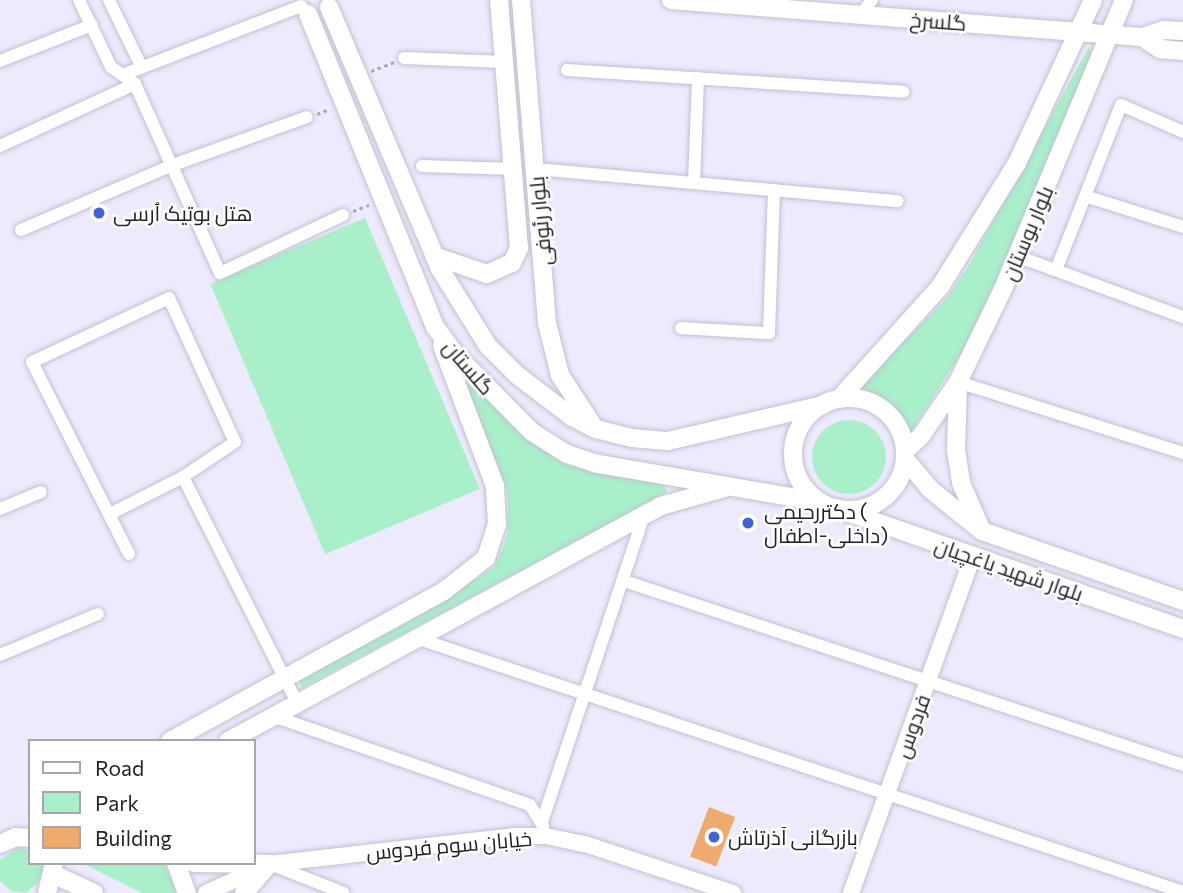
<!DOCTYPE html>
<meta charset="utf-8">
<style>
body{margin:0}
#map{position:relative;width:1183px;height:893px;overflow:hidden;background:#edeafd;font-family:Commissioner,Cairo,sans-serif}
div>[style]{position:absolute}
.green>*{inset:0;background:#a8efca;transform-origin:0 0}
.round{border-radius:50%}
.building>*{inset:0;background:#efab6e;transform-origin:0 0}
.path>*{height:2.5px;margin-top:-1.25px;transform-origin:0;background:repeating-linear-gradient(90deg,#aca9b8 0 3.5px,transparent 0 7px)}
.roads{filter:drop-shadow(0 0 2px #c3bfd1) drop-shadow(0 0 2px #c3bfd1)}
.minor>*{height:12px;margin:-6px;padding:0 6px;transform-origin:6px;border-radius:6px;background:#fff}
.tertiary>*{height:16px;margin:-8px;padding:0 8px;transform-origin:8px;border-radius:8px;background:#fff}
.secondary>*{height:18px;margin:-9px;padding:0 9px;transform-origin:9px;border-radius:9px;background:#fff}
.secondary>.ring{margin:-9px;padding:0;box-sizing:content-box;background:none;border:18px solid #fff;border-radius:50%}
.dots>*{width:19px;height:19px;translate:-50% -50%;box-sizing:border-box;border:4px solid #fff;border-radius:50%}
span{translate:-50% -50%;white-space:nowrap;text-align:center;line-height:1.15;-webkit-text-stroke:5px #fff;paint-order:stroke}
.street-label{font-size:21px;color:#242229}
.poi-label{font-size:21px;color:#242229}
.left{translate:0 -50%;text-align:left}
.legend{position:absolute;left:28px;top:739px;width:228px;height:126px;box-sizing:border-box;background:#fff;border:2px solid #a7a7a9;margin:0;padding:9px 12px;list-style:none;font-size:21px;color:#242229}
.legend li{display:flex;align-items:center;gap:14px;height:35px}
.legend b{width:35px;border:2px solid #a7a7a9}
</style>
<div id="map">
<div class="green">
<i style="clip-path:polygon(1089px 47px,1092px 55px,979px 326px,909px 434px,899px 415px,860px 386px,946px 299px,969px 265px)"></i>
<i style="left:365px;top:218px;width:294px;height:168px;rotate:67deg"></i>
<i style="clip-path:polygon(458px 364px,520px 430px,662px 480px,667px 492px,302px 688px,298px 678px,404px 624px,482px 575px,493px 568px,503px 548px,508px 530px,507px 490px)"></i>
<i class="round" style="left:812px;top:420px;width:74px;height:74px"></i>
<i style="clip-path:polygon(17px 848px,30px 850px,30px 863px,43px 863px,43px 878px,26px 893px,11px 891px,0 881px,0 860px)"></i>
<i style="clip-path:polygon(82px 863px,164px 863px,177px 893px,142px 893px)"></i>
</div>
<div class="building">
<i style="left:709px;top:807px;width:28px;height:53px;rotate:21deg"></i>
</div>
<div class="path">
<i style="left:371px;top:71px;width:25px;rotate:-21deg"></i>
<i style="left:317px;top:114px;width:14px;rotate:-21deg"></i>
<i style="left:353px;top:211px;width:17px;rotate:-21deg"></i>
</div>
<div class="roads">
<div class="minor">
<i style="left:79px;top:0;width:74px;rotate:64.5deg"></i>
<i style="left:111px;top:67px;width:29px;rotate:35deg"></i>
<i style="left:135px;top:84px;width:207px;rotate:65.8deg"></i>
<i style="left:220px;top:273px;width:136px;rotate:-25.2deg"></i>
<i style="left:109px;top:0;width:73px;rotate:64.1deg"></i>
<i style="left:860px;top:15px;width:19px;rotate:-51deg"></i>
<i style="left:404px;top:58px;width:100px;rotate:2.3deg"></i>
<i style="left:0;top:61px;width:99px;rotate:-21.4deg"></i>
<i style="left:567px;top:70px;width:337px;rotate:3.7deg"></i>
<i style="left:125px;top:74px;width:189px;rotate:-21.1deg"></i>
<i style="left:0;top:146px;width:149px;rotate:-24.7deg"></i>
<i style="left:422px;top:166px;width:92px;rotate:1.9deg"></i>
<i style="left:536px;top:169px;width:363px;rotate:5.1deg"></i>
<i style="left:694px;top:183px;width:105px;rotate:-87.8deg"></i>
<i style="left:1088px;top:197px;width:100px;rotate:17.5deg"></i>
<i style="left:21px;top:230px;width:165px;rotate:-23.2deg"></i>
<i style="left:173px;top:165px;width:142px;rotate:-19.7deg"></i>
<i style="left:1017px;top:256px;width:177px;rotate:20.2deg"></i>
<i style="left:1056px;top:270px;width:177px;rotate:-68.5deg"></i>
<i style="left:1121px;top:105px;width:68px;rotate:23.5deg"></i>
<i style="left:681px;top:328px;width:88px;rotate:3.3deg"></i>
<i style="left:769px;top:333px;width:143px;rotate:-88deg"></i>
<i style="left:958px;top:382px;width:236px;rotate:17.5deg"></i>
<i style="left:0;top:509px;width:44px;rotate:-22.5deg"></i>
<i style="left:110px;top:514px;width:82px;rotate:-26.9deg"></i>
<i style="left:129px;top:554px;width:215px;rotate:-116.8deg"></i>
<i style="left:32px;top:362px;width:151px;rotate:-25deg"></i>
<i style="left:169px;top:298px;width:158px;rotate:65.4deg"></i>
<i style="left:235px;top:442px;width:63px;rotate:146.1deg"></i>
<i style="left:183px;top:477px;width:253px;rotate:63.2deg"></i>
<i style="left:624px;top:581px;width:589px;rotate:18.22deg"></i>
<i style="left:416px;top:638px;width:808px;rotate:18.32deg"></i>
<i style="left:0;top:655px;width:106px;rotate:-22.7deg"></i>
<i style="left:273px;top:716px;width:272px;rotate:19.1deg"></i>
<i style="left:530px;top:805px;width:25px;rotate:58deg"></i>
<i style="left:542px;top:822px;width:324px;rotate:-71.6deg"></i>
<i style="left:270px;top:864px;width:79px;rotate:21.4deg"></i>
</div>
<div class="tertiary">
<i style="left:206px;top:893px;width:69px;rotate:-24.7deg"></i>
<i style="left:269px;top:864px;width:246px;rotate:-6.5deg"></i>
<i style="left:513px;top:836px;width:33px"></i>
<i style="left:546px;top:836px;width:40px;rotate:12deg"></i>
<i style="left:585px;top:844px;width:156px;rotate:18.3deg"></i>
<i style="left:851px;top:893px;width:356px;rotate:-70.1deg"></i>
</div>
<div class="secondary">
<i style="left:521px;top:0;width:324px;rotate:85.4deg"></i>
<i style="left:547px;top:323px;width:54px;rotate:76deg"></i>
<i style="left:560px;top:375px;width:59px;rotate:56.9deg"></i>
<i style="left:671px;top:0;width:472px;rotate:4.5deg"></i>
<i style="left:1142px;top:37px;width:22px;rotate:-18deg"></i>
<i style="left:1163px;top:30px;width:20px;rotate:3deg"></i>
<i style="left:329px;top:7px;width:285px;rotate:67deg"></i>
<i style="left:440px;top:269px;width:91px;rotate:58.1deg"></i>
<i style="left:488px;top:346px;width:41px;rotate:45deg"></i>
<i style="left:517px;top:375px;width:69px;rotate:37.4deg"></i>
<i style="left:572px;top:417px;width:27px;rotate:27deg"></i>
<i style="left:596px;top:429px;width:37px;rotate:14deg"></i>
<i style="left:632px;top:438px;width:36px;rotate:5deg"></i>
<i style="left:668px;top:441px;width:159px;rotate:-13.1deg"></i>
<i style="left:308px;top:14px;width:338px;rotate:67.9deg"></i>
<i style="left:435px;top:327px;width:38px;rotate:53deg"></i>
<i style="left:458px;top:357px;width:105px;rotate:45.4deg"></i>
<i style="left:532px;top:432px;width:41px;rotate:32.2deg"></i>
<i style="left:567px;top:454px;width:33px;rotate:18deg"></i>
<i style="left:598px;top:464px;width:226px;rotate:9.7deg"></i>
<i style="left:1142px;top:37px;width:22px;rotate:34deg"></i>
<i style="left:1160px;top:49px;width:23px;rotate:5deg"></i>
<i style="left:434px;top:256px;width:56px;rotate:18.8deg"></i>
<i style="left:487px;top:274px;width:27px;rotate:-24deg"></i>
<i style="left:512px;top:263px;width:17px;rotate:-65deg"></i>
<i style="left:519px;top:248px;width:249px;rotate:-94.6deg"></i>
<i style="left:958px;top:386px;width:64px;rotate:91.8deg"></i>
<i style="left:956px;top:450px;width:33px;rotate:81deg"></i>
<i style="left:961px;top:483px;width:52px;rotate:66.4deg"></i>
<i class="ring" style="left:793px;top:398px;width:94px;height:94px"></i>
<i style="left:839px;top:399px;width:151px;rotate:-48deg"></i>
<i style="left:940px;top:287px;width:146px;rotate:-58.2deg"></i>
<i style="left:1017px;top:163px;width:180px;rotate:-65deg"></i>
<i style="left:905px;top:451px;width:22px;rotate:-43deg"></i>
<i style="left:921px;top:436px;width:65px;rotate:-55.6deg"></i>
<i style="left:958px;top:382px;width:103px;rotate:-64.2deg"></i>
<i style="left:1003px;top:289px;width:313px;rotate:-67.3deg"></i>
<i style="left:905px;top:459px;width:40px;rotate:50deg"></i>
<i style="left:931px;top:490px;width:65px;rotate:38.8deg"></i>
<i style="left:982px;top:531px;width:213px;rotate:19.2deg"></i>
<i style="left:836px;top:508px;width:367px;rotate:19.2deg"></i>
<i style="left:170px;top:741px;width:312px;rotate:-28.7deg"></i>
<i style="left:444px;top:591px;width:53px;rotate:-38.2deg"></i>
<i style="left:486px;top:558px;width:35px;rotate:-72deg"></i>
<i style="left:497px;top:525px;width:39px;rotate:-93deg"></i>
<i style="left:495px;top:486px;width:150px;rotate:-110.7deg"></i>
<i style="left:228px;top:741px;width:493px;rotate:-28.5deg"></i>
<i style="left:661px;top:506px;width:66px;rotate:-15.7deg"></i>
<i style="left:0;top:844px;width:17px;rotate:-24deg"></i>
<i style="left:16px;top:837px;width:14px;rotate:4deg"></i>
<i style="left:176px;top:863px;width:32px;rotate:70deg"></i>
<i style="left:194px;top:863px;width:75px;rotate:0.8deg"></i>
<i style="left:55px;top:875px;width:43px;rotate:24.8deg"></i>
<i style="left:47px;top:893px;width:31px;rotate:-77deg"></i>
<i style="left:244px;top:893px;width:38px;rotate:-49deg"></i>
</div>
</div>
<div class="dots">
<i style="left:99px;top:213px;background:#4163d6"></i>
<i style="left:748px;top:523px;background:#4163d6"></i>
<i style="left:714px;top:837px;background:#4163d6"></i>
</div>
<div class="street-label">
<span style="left:938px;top:21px;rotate:4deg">گلسرخ</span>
<span style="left:540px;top:221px;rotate:-95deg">بلوار رئوفی</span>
<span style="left:1027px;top:233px;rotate:-67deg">بلوار بوستان</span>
<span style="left:469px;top:367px;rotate:49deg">گلستان</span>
<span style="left:1009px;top:569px;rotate:19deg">بلوار شهید یاغچیان</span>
<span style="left:912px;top:726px;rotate:-70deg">فردوس</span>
<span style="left:449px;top:845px;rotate:-5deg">خیابان سوم فردوس</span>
</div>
<div class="poi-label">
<span class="left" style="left:113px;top:213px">هتل بوتیک اُرسی</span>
<span class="left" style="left:764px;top:523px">دکتررحیمی (<br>داخلی-اطفال)</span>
<span class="left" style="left:728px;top:837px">بازرگانی آذرتاش</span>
</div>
<ul class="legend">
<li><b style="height:9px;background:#fff"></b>Road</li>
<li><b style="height:19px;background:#a8efca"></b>Park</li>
<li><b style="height:19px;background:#efab6e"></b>Building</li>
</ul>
</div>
